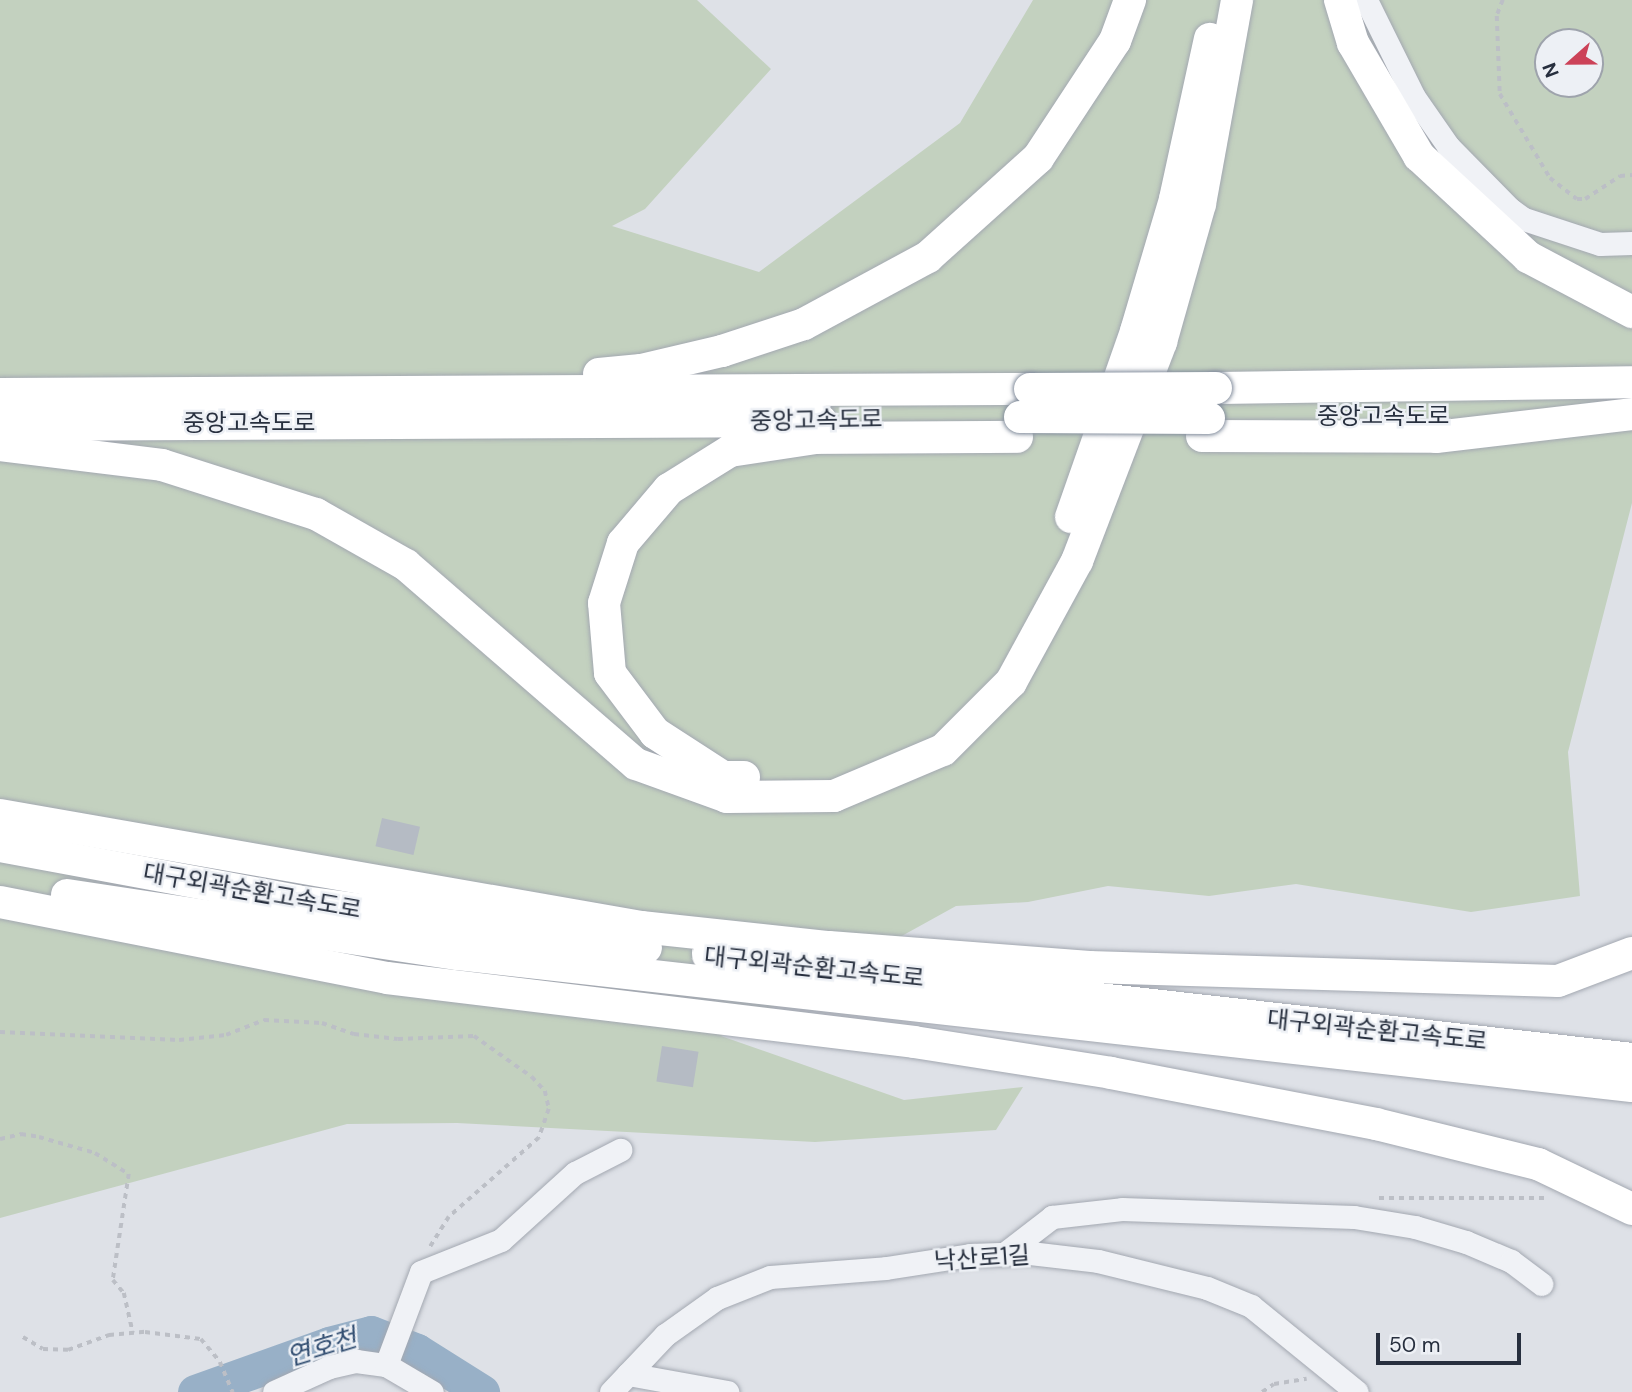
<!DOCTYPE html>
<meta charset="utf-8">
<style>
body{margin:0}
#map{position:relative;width:1632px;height:1392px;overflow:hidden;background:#dee1e7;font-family:"DM Sans","Noto Sans KR",sans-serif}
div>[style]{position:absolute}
.green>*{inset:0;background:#c3d1bf}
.river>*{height:35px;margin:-17.5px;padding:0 17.5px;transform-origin:17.5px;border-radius:17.5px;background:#98b0c7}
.building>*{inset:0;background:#b5bbc4;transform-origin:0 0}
.path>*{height:3.5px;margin-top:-1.75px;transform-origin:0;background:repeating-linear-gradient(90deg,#bcbfc6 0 5px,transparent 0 10px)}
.roads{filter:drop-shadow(0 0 2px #a3a8b1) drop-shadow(0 0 2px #a3a8b1)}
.minor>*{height:23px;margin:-11.5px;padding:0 11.5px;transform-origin:11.5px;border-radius:11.5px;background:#f0f2f6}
.highway>*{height:32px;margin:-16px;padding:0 16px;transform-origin:16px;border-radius:16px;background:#fff}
.bridges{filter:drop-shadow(0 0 2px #858f9e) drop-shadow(0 0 2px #858f9e)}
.highway-bridge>*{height:32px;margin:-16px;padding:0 16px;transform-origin:16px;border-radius:16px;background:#fff}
span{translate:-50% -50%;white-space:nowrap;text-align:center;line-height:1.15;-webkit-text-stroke:5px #edf0f5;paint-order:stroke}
.street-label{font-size:24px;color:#272f3e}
.water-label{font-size:26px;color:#324e71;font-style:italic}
.north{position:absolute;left:1534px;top:28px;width:70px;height:70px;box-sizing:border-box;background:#edf0f5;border:2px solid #9ea3ac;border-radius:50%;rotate:249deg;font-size:19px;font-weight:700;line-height:28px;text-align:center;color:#272f3e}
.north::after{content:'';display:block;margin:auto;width:24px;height:32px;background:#cc4258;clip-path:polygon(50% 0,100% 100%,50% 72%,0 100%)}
.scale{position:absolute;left:1376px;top:1333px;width:145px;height:32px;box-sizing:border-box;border:4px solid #272f3e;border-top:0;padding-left:9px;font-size:21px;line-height:24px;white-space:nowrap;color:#272f3e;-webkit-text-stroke:5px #edf0f5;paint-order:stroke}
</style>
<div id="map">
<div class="green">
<i style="clip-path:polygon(evenodd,0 0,697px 0,771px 69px,645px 209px,612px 226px,759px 272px,960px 123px,1033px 0,1632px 0,1632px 503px,1568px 752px,1580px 896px,1471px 912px,1296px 884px,1209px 896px,1108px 886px,1028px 902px,956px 906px,721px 1036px,904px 1100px,1023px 1087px,996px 1130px,815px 1142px,457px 1123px,347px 1124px,0 1218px,0 0,1548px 42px,1590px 42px,1590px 84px,1548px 84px,1548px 42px)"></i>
</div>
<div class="river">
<i style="left:195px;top:1392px;width:142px;rotate:-19.7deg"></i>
<i style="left:329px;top:1344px;width:43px;rotate:-14.7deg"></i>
<i style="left:371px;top:1333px;width:49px;rotate:21.4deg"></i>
<i style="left:417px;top:1351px;width:77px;rotate:32.2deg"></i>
</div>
<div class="building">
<i style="left:382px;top:818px;width:39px;height:29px;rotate:13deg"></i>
<i style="left:662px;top:1046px;width:37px;height:36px;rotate:9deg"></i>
</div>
<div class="path">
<i style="left:1503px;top:0;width:17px;rotate:111deg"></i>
<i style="left:1497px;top:16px;width:78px;rotate:87.8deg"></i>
<i style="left:1500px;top:94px;width:98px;rotate:59.2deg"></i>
<i style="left:1550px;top:178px;width:34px;rotate:38deg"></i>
<i style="left:1577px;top:199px;width:8px"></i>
<i style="left:1585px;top:199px;width:42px;rotate:-33.3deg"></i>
<i style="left:1620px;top:176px;width:12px;rotate:-5deg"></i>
<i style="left:0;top:1032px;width:179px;rotate:2.6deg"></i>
<i style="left:179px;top:1040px;width:47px;rotate:-6.1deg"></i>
<i style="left:226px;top:1035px;width:41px;rotate:-21.5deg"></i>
<i style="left:264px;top:1020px;width:58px;rotate:3deg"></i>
<i style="left:322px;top:1023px;width:34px;rotate:19deg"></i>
<i style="left:354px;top:1034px;width:44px;rotate:6.5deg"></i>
<i style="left:398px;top:1039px;width:76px;rotate:-2.3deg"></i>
<i style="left:474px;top:1036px;width:71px;rotate:35.3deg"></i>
<i style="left:532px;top:1077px;width:19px;rotate:47deg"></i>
<i style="left:545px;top:1091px;width:18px;rotate:77deg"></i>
<i style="left:549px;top:1109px;width:31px;rotate:109deg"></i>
<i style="left:539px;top:1138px;width:120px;rotate:138.7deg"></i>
<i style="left:449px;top:1217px;width:36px;rotate:122deg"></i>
<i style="left:0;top:1139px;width:22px;rotate:-13deg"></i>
<i style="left:21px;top:1134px;width:18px;rotate:9deg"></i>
<i style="left:39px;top:1137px;width:58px;rotate:15.9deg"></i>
<i style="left:95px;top:1153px;width:40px;rotate:32deg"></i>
<i style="left:129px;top:1174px;width:107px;rotate:98.6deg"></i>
<i style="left:113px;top:1280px;width:17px;rotate:50deg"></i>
<i style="left:124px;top:1293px;width:41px;rotate:77.3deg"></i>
<i style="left:1379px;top:1198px;width:167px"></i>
<i style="left:23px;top:1337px;width:23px;rotate:31deg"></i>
<i style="left:43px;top:1349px;width:25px;rotate:2deg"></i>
<i style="left:68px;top:1350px;width:44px;rotate:-20.1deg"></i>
<i style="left:109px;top:1335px;width:36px;rotate:-5deg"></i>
<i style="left:145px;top:1332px;width:56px;rotate:7.1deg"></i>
<i style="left:201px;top:1339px;width:30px;rotate:50deg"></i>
<i style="left:220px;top:1362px;width:33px;rotate:67deg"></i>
<i style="left:1262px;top:1392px;width:14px;rotate:-34deg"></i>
<i style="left:1274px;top:1384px;width:33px;rotate:-9deg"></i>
</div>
<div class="roads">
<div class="minor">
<i style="left:1366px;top:0;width:108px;rotate:63.7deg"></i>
<i style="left:1414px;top:97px;width:60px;rotate:55.2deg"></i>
<i style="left:1448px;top:146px;width:88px;rotate:45.5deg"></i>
<i style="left:1510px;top:209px;width:17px;rotate:36deg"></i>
<i style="left:1524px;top:219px;width:80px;rotate:18.2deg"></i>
<i style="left:1600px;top:244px;width:32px;rotate:-2deg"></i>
<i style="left:1004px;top:1254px;width:61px;rotate:-37.6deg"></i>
<i style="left:1052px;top:1217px;width:70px;rotate:-6.5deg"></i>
<i style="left:1122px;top:1209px;width:232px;rotate:2deg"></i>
<i style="left:1354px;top:1217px;width:62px;rotate:9.3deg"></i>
<i style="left:1415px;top:1227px;width:53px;rotate:16.4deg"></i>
<i style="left:1466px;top:1242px;width:49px;rotate:22.9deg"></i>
<i style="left:1511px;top:1261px;width:38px;rotate:37deg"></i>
<i style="left:386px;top:1365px;width:99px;rotate:-69.4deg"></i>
<i style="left:421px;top:1272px;width:86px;rotate:-21.8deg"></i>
<i style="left:501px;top:1240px;width:100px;rotate:-42.2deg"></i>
<i style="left:575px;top:1173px;width:51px;rotate:-27.1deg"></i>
<i style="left:628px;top:1374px;width:101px;rotate:10.3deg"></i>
<i style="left:274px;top:1392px;width:60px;rotate:-24.4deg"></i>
<i style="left:329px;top:1367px;width:28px;rotate:-13deg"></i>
<i style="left:356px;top:1361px;width:30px;rotate:8deg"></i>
<i style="left:386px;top:1365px;width:53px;rotate:30.4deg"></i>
<i style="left:611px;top:1392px;width:79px;rotate:-46.5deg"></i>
<i style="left:665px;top:1335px;width:64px;rotate:-35.4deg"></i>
<i style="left:717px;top:1298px;width:57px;rotate:-21.6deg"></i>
<i style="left:770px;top:1277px;width:116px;rotate:-4.4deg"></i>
<i style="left:886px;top:1268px;width:85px;rotate:-8.8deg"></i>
<i style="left:970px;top:1255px;width:60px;rotate:-1.9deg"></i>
<i style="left:1030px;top:1253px;width:68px;rotate:6.7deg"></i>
<i style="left:1098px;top:1261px;width:112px;rotate:13.9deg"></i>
<i style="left:1207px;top:1288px;width:48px;rotate:22.2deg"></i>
<i style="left:1251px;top:1306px;width:136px;rotate:39.1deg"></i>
</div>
<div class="highway">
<i style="left:1340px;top:0;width:45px;rotate:73.2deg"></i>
<i style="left:1353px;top:43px;width:131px;rotate:59.7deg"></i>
<i style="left:1419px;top:156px;width:149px;rotate:42.8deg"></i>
<i style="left:1528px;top:257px;width:118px;rotate:27.9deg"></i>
<i style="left:599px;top:374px;width:42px;rotate:-5.4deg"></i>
<i style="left:641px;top:370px;width:83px;rotate:-13.2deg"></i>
<i style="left:722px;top:351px;width:86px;rotate:-18.2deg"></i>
<i style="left:804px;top:324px;width:141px;rotate:-28.4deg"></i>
<i style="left:928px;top:257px;width:148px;rotate:-42deg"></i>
<i style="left:1038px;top:158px;width:140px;rotate:-56.7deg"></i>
<i style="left:1115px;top:41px;width:44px;rotate:-69.9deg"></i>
<i style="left:1216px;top:388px;width:416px;rotate:-0.8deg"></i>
<i style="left:0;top:394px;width:1030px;rotate:-0.28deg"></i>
<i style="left:0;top:425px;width:821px;rotate:-0.28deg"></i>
<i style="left:1202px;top:436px;width:234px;rotate:0.2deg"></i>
<i style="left:1436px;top:437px;width:197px;rotate:-6.7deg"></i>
<i style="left:0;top:445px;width:163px;rotate:7deg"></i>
<i style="left:162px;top:465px;width:162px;rotate:17.7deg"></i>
<i style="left:316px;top:514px;width:103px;rotate:29.5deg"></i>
<i style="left:406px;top:565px;width:304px;rotate:40.9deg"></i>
<i style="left:636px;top:764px;width:97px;rotate:19.9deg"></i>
<i style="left:727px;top:797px;width:107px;rotate:-0.5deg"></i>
<i style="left:834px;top:796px;width:118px;rotate:-22.9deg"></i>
<i style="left:943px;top:750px;width:96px;rotate:-45deg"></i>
<i style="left:1011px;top:682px;width:138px;rotate:-61.4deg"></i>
<i style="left:1077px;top:561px;width:235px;rotate:-69deg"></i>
<i style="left:1161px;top:342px;width:143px;rotate:-74.2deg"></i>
<i style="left:1200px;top:204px;width:207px;rotate:-79.7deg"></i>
<i style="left:1071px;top:517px;width:197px;rotate:-70.7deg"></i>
<i style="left:1136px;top:331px;width:138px;rotate:-73.5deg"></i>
<i style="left:1175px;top:199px;width:164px;rotate:-77.7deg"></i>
<i style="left:744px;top:777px;width:21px;rotate:180deg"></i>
<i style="left:723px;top:777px;width:81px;rotate:-147.1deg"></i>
<i style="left:655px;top:733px;width:75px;rotate:-126.9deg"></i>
<i style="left:610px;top:673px;width:70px;rotate:-94.9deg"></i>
<i style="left:604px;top:603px;width:63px;rotate:-72.4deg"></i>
<i style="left:623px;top:543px;width:71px;rotate:-49.6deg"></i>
<i style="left:669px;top:489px;width:72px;rotate:-31.9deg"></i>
<i style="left:730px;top:451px;width:87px;rotate:-8.6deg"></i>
<i style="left:816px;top:438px;width:201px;rotate:-0.3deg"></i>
<i style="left:0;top:815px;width:651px;rotate:9.91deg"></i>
<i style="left:641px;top:927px;width:189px;rotate:6.1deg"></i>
<i style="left:829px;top:947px;width:261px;rotate:4.4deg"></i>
<i style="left:1089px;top:967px;width:469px;rotate:1.7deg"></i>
<i style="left:1558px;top:981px;width:79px;rotate:-20.7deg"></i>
<i style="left:0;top:846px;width:301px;rotate:10.5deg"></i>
<i style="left:296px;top:901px;width:353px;rotate:7.6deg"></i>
<i style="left:67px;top:895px;width:395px;rotate:8.6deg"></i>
<i style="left:458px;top:954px;width:1181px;rotate:6.42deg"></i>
<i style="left:0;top:902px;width:394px;rotate:11.1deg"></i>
<i style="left:387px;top:978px;width:531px;rotate:6.92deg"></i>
<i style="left:914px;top:1042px;width:199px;rotate:8.9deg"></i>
<i style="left:1111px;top:1073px;width:270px;rotate:10.9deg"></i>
<i style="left:1376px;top:1124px;width:167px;rotate:13.9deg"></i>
<i style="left:1538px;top:1164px;width:104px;rotate:25.6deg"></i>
<i style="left:708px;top:955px;width:930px;rotate:6.42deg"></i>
</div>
</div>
<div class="bridges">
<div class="highway-bridge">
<i style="left:1030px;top:389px;width:186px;rotate:-0.3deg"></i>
<i style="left:1020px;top:417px;width:189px;rotate:0.3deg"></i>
</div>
</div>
<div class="street-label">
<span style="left:1383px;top:416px">중앙고속도로</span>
<span style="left:816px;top:420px;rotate:-1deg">중앙고속도로</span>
<span style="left:249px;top:423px">중앙고속도로</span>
<span style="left:252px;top:891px;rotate:10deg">대구외곽순환고속도로</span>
<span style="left:814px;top:967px;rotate:6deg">대구외곽순환고속도로</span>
<span style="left:1377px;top:1030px;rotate:6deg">대구외곽순환고속도로</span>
<span style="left:982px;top:1258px;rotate:-4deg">낙산로1길</span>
</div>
<div class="water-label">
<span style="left:322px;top:1348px;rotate:-17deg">연호천</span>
</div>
<div class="north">N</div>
<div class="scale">50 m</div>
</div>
